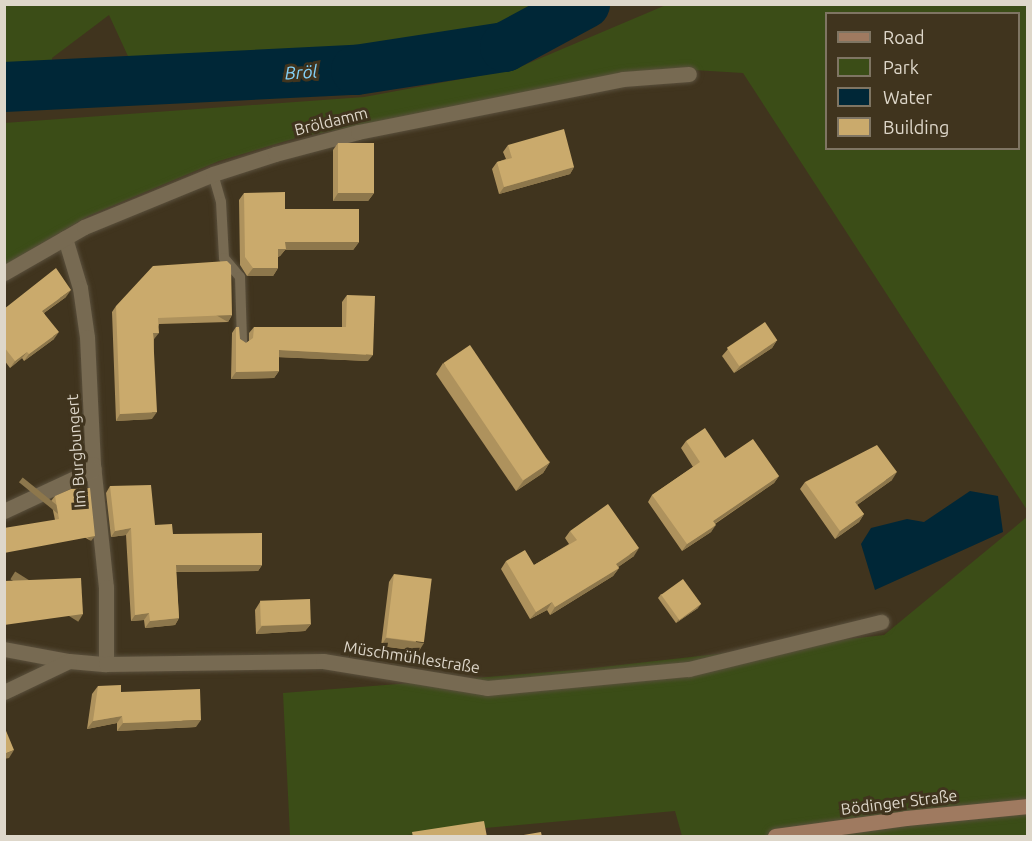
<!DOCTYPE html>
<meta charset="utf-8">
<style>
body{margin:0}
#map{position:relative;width:1032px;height:841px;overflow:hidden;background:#40341e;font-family:Ubuntu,sans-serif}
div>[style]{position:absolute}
.green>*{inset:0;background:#3b4d17}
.water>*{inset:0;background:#002737}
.river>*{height:50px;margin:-25px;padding:0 25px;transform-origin:25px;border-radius:25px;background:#002737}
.roads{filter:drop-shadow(0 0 2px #5a503d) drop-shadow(0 0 2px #5a503d)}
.lane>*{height:10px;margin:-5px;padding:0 5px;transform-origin:5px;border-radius:5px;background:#776a52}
.street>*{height:15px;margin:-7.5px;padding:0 7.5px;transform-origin:7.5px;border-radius:7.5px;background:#776a52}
.secondary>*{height:15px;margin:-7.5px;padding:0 7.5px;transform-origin:7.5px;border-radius:7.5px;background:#9f7a60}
.wall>*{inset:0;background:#ae925d}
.shaded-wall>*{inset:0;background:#8d774c;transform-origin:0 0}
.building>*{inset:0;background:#caaa6c;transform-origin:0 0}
span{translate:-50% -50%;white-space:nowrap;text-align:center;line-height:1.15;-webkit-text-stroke:6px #40341e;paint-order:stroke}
.street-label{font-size:16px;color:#ded7ca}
.water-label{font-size:18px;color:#83d1f8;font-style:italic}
.frame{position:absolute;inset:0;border:6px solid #ded7ca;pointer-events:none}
.legend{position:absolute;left:825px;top:12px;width:195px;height:138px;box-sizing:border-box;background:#40341e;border:2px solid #7f7563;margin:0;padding:8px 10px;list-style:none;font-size:18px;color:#ded7ca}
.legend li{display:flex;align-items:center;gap:12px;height:30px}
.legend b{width:30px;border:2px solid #7f7563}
</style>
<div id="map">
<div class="green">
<i style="clip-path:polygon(4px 5px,5px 4px,565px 5px,506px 37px,349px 54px,133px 67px,109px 15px,52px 58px,53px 74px,5px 76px)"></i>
<i style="clip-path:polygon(evenodd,666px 5px,1027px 5px,1027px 510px,743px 73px,677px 69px,495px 98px,296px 138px,219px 161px,88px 216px,5px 265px,4px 123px,364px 97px,515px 69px,666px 5px,826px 14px,1018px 14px,1018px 148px,826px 148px,826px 14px)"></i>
<i style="clip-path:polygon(1027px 517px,1027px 836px,682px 836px,675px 811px,396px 836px,290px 836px,283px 693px,576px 670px,884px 635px)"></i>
</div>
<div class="water">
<i style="clip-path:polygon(970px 491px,998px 496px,1003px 532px,875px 590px,861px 544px,871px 528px,907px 519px,924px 522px)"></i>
</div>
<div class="river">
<i style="left:4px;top:87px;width:352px;rotate:-2.8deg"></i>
<i style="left:356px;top:70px;width:151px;rotate:-8.8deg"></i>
<i style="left:505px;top:47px;width:91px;rotate:-28.3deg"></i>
</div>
<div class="roads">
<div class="lane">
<i style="left:213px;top:174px;width:29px;rotate:74deg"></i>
<i style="left:221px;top:202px;width:56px;rotate:86.9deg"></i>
<i style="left:224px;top:258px;width:25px;rotate:50deg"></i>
<i style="left:240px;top:277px;width:65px;rotate:88.2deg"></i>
</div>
<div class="street">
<i style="left:65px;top:238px;width:52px;rotate:73.3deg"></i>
<i style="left:80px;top:288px;width:49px;rotate:81.9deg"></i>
<i style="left:87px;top:337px;width:127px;rotate:87.3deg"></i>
<i style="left:93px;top:464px;width:124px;rotate:84deg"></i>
<i style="left:106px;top:587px;width:77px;rotate:90deg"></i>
<i style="left:4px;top:273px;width:92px;rotate:-29.9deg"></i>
<i style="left:84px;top:227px;width:139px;rotate:-22.3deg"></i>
<i style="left:213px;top:174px;width:65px;rotate:-17.9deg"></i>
<i style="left:275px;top:154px;width:86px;rotate:-14.8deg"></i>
<i style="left:358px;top:132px;width:270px;rotate:-11.3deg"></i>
<i style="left:623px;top:79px;width:66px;rotate:-4.3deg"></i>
<i style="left:4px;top:511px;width:99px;rotate:-25deg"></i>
<i style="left:4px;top:649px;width:66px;rotate:10.5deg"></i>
<i style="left:69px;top:661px;width:37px;rotate:5deg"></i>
<i style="left:106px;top:664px;width:217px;rotate:-0.8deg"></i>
<i style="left:323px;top:661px;width:166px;rotate:9.3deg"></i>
<i style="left:487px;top:688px;width:203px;rotate:-5.4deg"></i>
<i style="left:689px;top:669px;width:198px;rotate:-13.8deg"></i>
<i style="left:4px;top:692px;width:72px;rotate:-25.5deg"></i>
</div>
<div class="secondary">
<i style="left:775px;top:836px;width:132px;rotate:-7.8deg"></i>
<i style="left:906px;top:818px;width:123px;rotate:-5.6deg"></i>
</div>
</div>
<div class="wall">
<i style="clip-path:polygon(338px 143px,374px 193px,368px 201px,333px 201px,333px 150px)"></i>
<i style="clip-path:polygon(508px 145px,574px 167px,570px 174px,499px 194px,492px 169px,497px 162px,506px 159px,503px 152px)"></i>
<i style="clip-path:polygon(244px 193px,285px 209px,359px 242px,353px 250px,285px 250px,280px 256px,278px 257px,278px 268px,273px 276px,247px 276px,240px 265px,239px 200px)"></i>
<i style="clip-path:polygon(347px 295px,368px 361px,279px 357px,279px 371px,274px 378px,231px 379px,232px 333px,236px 327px,240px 339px,246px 343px,249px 341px,249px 333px,254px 327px,342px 327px,342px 302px)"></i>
<i style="clip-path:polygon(66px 297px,44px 313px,54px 339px,24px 361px,22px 358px,10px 368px,4px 360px,4px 309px)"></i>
<i style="clip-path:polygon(116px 306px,232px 315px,228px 322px,159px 324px,154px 339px,152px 419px,116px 421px,112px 312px)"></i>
<i style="clip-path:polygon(777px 340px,772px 348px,734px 373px,722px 356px,728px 349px)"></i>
<i style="clip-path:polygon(443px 363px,550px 462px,543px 473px,516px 491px,436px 374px)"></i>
<i style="clip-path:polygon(686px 441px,725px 458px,779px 476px,774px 483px,715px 524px,711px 532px,682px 551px,648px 502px,652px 495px,693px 467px,681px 448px)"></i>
<i style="clip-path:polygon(892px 480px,857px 505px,864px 514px,859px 522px,835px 539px,800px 489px,805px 482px)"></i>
<i style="clip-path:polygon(110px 486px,155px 525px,173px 534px,262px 565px,258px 571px,176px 572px,179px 618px,175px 625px,145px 628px,144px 620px,131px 621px,126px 535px,111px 537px,106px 493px)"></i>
<i style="clip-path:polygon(55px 496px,91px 541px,55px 520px,51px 501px)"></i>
<i style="clip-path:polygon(570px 531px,634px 556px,618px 567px,619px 568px,613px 576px,550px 615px,547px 610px,530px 619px,501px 569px,506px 561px,534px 565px,569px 544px,565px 538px)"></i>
<i style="clip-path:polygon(394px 574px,419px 651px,381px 646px,389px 582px)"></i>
<i style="clip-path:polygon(661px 594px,698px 608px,676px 623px,658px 598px)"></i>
<i style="clip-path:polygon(260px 602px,311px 624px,305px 631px,256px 634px,255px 610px)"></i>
<i style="clip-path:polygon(98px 686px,121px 692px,196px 727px,117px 731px,117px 723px,87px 729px,92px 694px)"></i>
</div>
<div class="shaded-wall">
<i style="clip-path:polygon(574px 167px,570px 174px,499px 194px,504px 187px)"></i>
<i style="clip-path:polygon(338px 193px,374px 193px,368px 201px,333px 201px)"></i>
<i style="clip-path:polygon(285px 242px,359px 242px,353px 250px,285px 250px,280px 256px,272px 257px,278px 249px)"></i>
<i style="clip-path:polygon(253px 268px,278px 268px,273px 276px,247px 276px)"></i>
<i style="clip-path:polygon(71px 290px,66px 297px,38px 317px,42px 311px)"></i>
<i style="left:232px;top:315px;width:8px;height:74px;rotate:120deg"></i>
<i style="clip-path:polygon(59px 332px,54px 339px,24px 361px,29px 354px)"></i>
<i style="clip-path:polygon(153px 333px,159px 333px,154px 339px)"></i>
<i style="clip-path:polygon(777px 340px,772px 348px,734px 373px,740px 366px)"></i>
<i style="clip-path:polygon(279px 350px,373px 355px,368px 361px,274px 357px)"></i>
<i style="clip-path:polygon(27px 352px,22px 358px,10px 368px,15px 361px)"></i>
<i style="clip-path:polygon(279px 371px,274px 378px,231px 379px,236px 372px)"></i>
<i style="clip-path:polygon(157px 412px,152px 419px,116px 421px,120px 414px)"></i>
<i style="clip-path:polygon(550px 462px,543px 473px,516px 491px,524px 480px)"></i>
<i style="clip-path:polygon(897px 472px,892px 480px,850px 510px,855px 502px)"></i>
<i style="clip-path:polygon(779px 476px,774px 483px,708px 528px,713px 521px)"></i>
<i style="clip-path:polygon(864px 514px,859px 522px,835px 539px,840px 531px)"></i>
<i style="clip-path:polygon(716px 525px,711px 532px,682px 551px,687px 544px)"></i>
<i style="clip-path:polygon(131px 528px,126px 535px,111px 537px,115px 531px)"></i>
<i style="left:95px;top:536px;width:6px;height:93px;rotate:129deg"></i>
<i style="clip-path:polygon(639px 548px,634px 556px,611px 572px,616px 564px)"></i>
<i style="clip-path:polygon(176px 565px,262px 565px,258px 571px,171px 572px)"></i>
<i style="clip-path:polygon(619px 568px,613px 576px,550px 615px,555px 607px)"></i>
<i style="clip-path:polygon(552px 602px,547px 610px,530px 619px,536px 612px)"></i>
<i style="clip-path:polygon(701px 604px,698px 608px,676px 623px,678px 620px)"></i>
<i style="clip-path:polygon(149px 613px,144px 620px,131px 621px,135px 615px)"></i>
<i style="left:83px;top:614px;width:9px;height:80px;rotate:122deg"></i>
<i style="clip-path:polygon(179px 618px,175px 625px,145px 628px,150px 621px)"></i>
<i style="clip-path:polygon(311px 624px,305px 631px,256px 634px,262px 626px)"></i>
<i style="clip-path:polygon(386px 638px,424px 643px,419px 651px,381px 646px)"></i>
<i style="clip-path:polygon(122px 716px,117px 723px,87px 729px,93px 721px)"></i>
<i style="clip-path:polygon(201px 720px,196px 727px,117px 731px,123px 723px)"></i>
<i style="clip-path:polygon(14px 750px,9px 758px,4px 759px,4px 754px)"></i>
</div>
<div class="building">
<i style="clip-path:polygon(564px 129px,574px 167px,504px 187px,497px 162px,512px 158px,508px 145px)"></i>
<i style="left:338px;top:143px;width:36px;height:50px"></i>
<i style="clip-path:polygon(285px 192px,285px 209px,359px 209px,359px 242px,285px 242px,286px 249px,278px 249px,278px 268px,253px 268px,245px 257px,244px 193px)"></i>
<i style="clip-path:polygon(227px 261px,231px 265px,232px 315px,158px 318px,159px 333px,153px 333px,157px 412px,120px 414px,116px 306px,153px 266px)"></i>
<i style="clip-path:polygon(56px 268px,71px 290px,42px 311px,59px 332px,29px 354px,27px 352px,15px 361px,4px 347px,4px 309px)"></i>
<i style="clip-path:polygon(347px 295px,375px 296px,373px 355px,279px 350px,279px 371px,236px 372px,236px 327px,239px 327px,240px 339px,246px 343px,253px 338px,254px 327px,346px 327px)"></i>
<i style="left:765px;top:322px;width:22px;height:46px;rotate:56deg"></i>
<i style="left:470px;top:345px;width:142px;height:32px;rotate:56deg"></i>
<i style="clip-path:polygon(705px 428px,725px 458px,753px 439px,779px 476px,713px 521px,716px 525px,687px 544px,652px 495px,700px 462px,686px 441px)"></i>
<i style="clip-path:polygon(877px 445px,897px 472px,855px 502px,864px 514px,840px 531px,805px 482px)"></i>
<i style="clip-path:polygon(151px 485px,155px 525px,172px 524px,173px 534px,262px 533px,262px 565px,176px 565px,179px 618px,150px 621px,149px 613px,135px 615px,131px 528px,115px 531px,110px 486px)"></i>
<i style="clip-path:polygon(90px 488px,95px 536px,4px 553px,4px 528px,59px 519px,55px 496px,71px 489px)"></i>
<i style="clip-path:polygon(608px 504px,639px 548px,616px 564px,619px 568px,555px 607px,552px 602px,536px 612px,506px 561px,525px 550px,534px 565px,577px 540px,570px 531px)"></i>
<i style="left:394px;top:574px;width:38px;height:64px;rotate:7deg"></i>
<i style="clip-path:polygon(81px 578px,83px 614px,4px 625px,4px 581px)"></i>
<i style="left:683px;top:579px;width:31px;height:27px;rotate:54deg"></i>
<i style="left:310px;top:599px;width:25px;height:50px;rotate:88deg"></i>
<i style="clip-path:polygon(121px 685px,121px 692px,200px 689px,201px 720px,123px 723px,122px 716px,93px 721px,98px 686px)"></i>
<i style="clip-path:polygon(4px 726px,14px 750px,4px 754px)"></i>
<i style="clip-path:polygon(484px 821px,487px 837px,413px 837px,412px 832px)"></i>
<i style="clip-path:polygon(541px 832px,542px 837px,512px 837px)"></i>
</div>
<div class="street-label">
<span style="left:331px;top:121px;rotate:-14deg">Bröldamm</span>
<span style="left:76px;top:451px;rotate:-94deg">Im Burgbungert</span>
<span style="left:412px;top:657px;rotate:9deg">Müschmühlestraße</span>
<span style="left:899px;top:802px;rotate:-7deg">Bödinger Straße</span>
</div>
<div class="water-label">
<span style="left:301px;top:72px;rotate:-3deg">Bröl</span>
</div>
<div class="frame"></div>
<ul class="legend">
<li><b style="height:8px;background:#9f7a60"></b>Road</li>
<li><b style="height:16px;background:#3b4d17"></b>Park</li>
<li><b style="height:16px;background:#002737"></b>Water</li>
<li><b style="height:16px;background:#caaa6c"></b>Building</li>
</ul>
</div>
